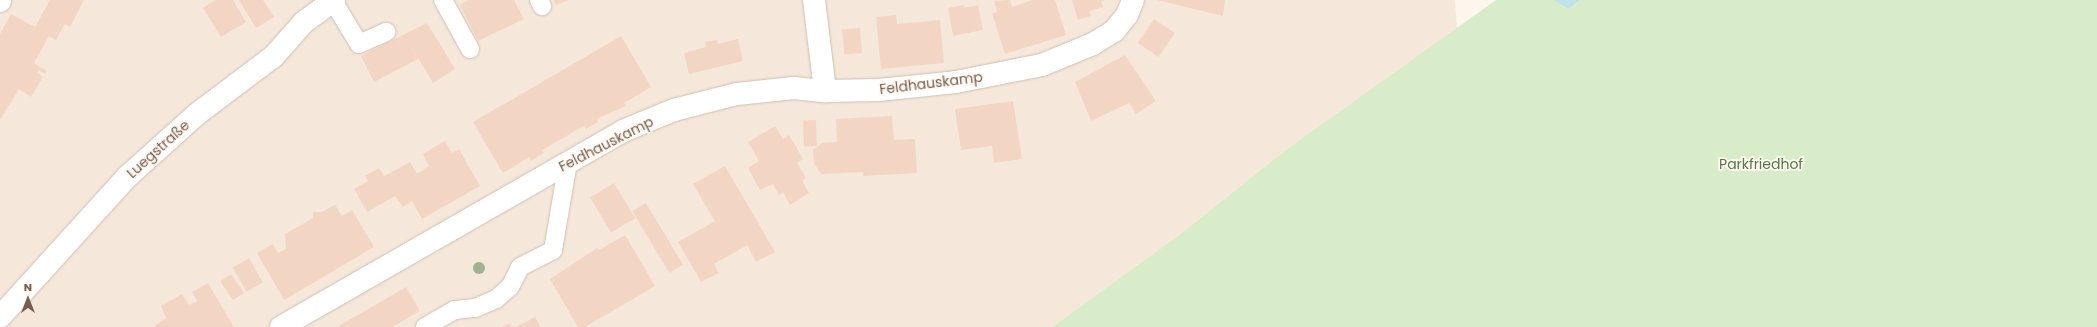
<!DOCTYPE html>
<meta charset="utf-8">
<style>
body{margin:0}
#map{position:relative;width:2097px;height:327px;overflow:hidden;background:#fdf6ec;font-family:Poppins,sans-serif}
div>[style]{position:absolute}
.residential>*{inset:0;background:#f5e8da}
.green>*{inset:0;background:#d8ecc9}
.water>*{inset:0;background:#bfe3e8}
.building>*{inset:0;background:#f3d5c3;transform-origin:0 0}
.roads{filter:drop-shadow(0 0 1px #d1beb0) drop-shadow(0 0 1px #d1beb0)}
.lane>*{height:18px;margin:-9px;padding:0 9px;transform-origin:9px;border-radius:9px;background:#fff}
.street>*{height:22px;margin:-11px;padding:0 11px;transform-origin:11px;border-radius:11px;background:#fff}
.trees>*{width:12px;height:12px;margin:-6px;border-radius:50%;background:#a0b28e}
span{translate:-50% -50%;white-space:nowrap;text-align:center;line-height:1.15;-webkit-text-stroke:3.5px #fffaf3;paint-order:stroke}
.street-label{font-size:14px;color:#7a5c4d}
.park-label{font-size:14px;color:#537a41}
.north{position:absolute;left:8px;top:279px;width:40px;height:40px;-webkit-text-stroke:3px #fffaf3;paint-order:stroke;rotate:0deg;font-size:11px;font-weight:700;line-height:16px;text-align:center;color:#7a5c4d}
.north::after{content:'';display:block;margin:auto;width:14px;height:18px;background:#7a5c4d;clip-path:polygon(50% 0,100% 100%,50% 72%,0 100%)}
</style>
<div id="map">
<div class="residential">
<i style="clip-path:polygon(0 0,1455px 0,1457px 28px,1287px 149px,1178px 236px,1052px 327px,0 327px)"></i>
</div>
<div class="green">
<i style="clip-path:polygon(1496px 0,1553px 0,1569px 9px,1580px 0,2097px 0,2097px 327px,1052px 327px,1178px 236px,1287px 149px)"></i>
</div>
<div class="water">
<i style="clip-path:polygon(1553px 0,1580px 0,1569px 9px)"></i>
</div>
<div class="building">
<i style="clip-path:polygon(50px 0,84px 0,70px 27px,65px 24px,56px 40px,49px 36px,34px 63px,47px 71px,45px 74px,39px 70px,37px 73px,43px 77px,31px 97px,19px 89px,0 120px,0 34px,11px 14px,35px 27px)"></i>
<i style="clip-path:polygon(215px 0,233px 0,246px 22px,221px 37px,203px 8px)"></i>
<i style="clip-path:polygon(239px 0,263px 0,274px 17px,256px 28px)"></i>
<i style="clip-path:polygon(469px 0,514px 0,524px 19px,478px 41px,460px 5px)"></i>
<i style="clip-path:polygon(554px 0,569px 0,556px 5px)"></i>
<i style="clip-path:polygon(1010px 0,1012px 7px,1032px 0,1055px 0,1066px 35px,1005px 54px,992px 13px,997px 12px,994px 1px)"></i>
<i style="clip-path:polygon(1072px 0,1105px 0,1101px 1px,1103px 7px,1089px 11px,1091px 16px,1078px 20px)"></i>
<i style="clip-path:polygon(1157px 0,1225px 0,1223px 16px)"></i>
<i style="clip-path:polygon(964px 5px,964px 8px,978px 5px,983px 30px,953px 36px,948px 8px)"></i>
<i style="clip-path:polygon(896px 15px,897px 24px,940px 20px,944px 63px,881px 69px,876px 17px)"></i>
<i style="left:1154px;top:19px;width:25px;height:29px;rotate:34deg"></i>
<i style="clip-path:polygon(427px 23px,455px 69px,433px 83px,412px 48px,418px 59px,374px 82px,361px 56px)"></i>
<i style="left:860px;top:28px;width:25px;height:18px;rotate:85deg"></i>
<i style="clip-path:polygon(621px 36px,651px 87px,624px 103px,626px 106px,597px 119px,598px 122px,586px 129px,584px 126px,542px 150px,544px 153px,531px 161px,529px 157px,503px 173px,473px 122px)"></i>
<i style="clip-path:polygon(738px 39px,743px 61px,689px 74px,684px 53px,706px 47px,705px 42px,717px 40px,718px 44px)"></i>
<i style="clip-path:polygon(1125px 55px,1156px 101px,1136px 114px,1129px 103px,1091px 121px,1075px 82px)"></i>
<i style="clip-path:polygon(1013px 101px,1022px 159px,994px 163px,992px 146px,961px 150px,955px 109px)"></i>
<i style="clip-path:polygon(892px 116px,894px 140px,915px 139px,917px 173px,863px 176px,863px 172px,821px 174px,814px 163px,813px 150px,822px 143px,837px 142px,836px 119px)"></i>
<i style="left:816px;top:120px;width:26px;height:13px;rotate:88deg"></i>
<i style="clip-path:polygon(775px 126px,783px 139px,789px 135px,803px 159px,797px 163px,806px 178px,802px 180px,809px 193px,790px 205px,783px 192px,779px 195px,773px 184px,760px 190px,748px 168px,759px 161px,748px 142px)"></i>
<i style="clip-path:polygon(445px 141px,452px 153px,459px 149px,480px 186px,422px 219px,412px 201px,403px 207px,395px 196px,367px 212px,354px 189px,368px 181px,365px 176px,379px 168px,384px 176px,410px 162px,417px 174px,429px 166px,423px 154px)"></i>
<i style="clip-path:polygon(725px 166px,775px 252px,756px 262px,747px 245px,714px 264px,719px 273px,701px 282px,678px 242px,715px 221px,693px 184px)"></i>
<i style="left:614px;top:183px;width:41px;height:28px;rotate:59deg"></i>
<i style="left:646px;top:203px;width:72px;height:16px;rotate:59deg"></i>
<i style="clip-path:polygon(335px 205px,342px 216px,352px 210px,374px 247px,284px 300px,257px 253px,273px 244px,278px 253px,286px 249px,285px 234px,313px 218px,313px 212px,322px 212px)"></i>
<i style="clip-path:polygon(625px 235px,655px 286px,585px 327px,578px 327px,550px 279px,597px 248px,599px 250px)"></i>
<i style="left:249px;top:258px;width:28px;height:19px;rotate:60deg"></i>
<i style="left:231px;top:274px;width:23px;height:13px;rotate:56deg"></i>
<i style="clip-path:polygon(208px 283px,234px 327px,153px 327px,166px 318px,161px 306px,182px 294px,189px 305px,197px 301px,192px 292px)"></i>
<i style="clip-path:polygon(406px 287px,420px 311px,392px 327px,337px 327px)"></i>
<i style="clip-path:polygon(535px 317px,541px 327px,515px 327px,526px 322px)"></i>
<i style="clip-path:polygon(509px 323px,512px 327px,502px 327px)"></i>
</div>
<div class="roads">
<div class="lane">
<i style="left:443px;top:0;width:56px;rotate:61.1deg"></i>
<i style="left:539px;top:0;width:7px;rotate:63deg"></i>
<i style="left:333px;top:1px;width:50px;rotate:58.8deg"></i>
<i style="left:359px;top:44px;width:30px;rotate:-24deg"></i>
<i style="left:425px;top:327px;width:34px;rotate:-30deg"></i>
<i style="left:455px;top:310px;width:20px;rotate:-6deg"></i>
<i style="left:475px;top:308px;width:23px;rotate:-23deg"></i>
<i style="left:496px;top:299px;width:18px;rotate:-41deg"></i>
<i style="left:510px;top:287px;width:22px;rotate:-63deg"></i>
<i style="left:520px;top:267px;width:37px;rotate:-27deg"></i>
<i style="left:553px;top:250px;width:89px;rotate:-80.3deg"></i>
</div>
<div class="street">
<i style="left:814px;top:0;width:92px;rotate:83.1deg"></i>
<i style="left:0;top:1px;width:1px;rotate:-90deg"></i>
<i style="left:0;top:317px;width:189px;rotate:-47.8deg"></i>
<i style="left:127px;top:177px;width:94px;rotate:-42deg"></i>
<i style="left:197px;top:114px;width:96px;rotate:-37deg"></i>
<i style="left:274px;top:56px;width:45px;rotate:-48.6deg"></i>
<i style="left:304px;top:22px;width:37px;rotate:-36deg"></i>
<i style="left:281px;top:327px;width:394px;rotate:-29.8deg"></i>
<i style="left:623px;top:131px;width:55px;rotate:-22.4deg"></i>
<i style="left:674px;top:110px;width:65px;rotate:-14.3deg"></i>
<i style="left:737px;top:94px;width:57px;rotate:-6deg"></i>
<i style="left:794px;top:88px;width:31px;rotate:6deg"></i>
<i style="left:825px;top:91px;width:54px;rotate:-1.1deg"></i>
<i style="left:879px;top:90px;width:77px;rotate:-5.9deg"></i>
<i style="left:956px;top:82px;width:88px;rotate:-11.2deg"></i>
<i style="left:1042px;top:65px;width:55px;rotate:-22.4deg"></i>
<i style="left:1093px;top:44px;width:25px;rotate:-32deg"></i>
<i style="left:1114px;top:31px;width:21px;rotate:-51deg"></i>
<i style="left:1127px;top:15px;width:16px;rotate:-68deg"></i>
</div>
</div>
<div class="trees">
<i style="left:479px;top:268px"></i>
</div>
<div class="street-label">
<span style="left:931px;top:83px;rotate:-7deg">Feldhauskamp</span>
<span style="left:606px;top:144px;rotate:-27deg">Feldhauskamp</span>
<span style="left:158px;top:149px;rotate:-42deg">Luegstraße</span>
</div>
<div class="park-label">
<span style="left:1761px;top:164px">Parkfriedhof</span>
</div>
<div class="north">N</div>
</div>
